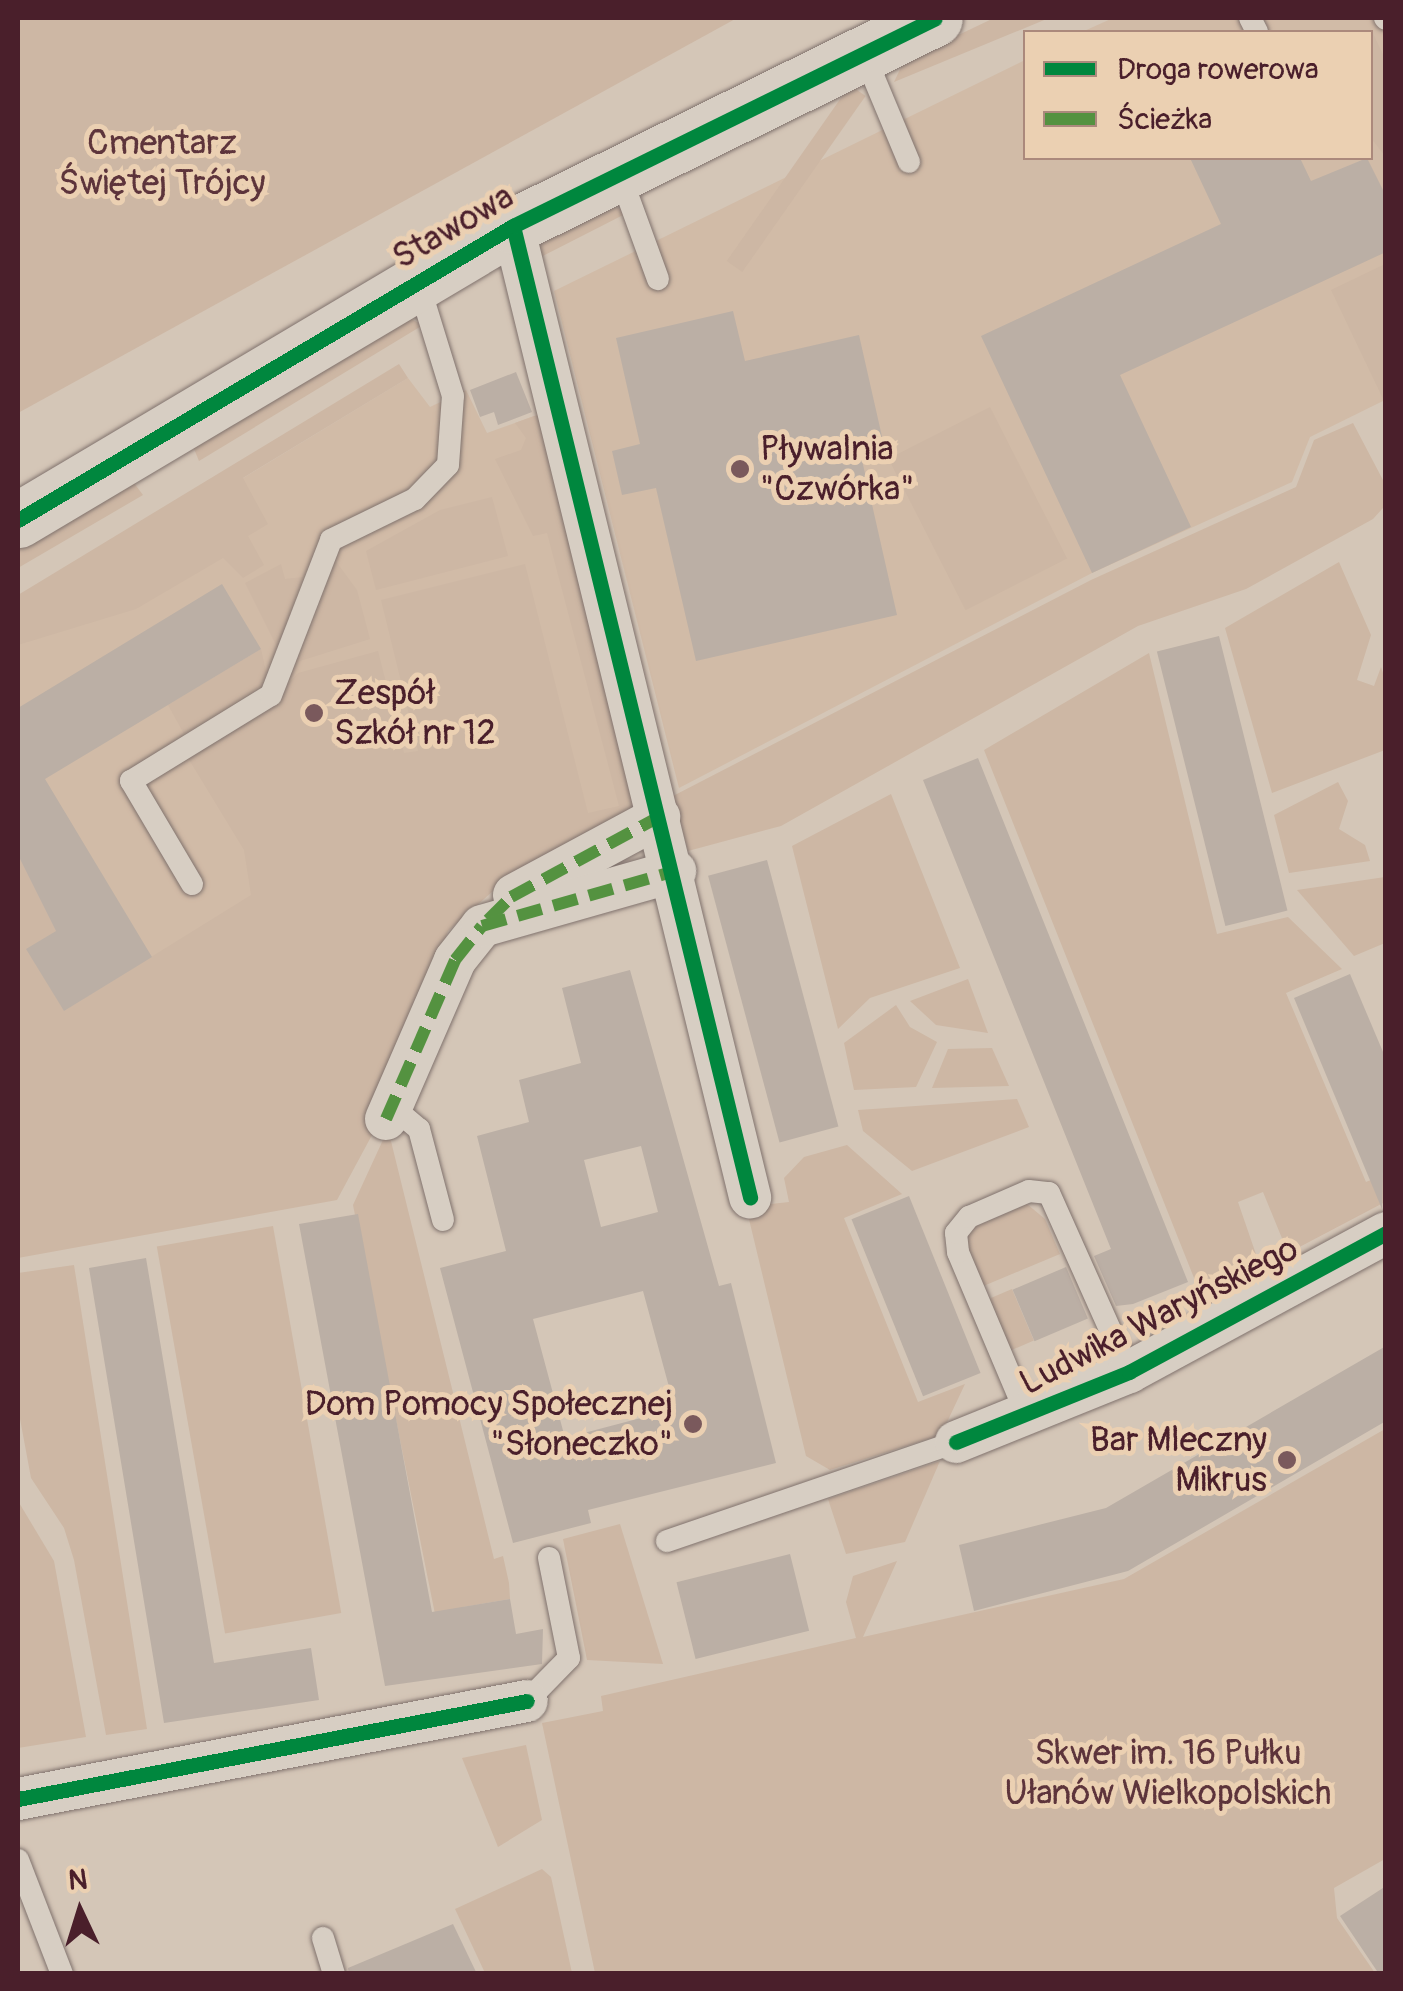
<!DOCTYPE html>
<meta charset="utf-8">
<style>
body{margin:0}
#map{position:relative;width:1403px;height:1991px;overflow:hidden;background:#d4c6b7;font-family:Pangolin,sans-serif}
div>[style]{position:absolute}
.built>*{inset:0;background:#d1bba7}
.green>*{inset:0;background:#cdb7a4;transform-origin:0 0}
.building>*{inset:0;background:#bbafa5;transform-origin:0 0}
.roads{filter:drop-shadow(0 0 2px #80726d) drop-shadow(0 0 2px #80726d)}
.service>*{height:22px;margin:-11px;padding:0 11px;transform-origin:11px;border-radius:11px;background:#d7cec3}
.minor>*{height:42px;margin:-21px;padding:0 21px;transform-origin:21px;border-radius:21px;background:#d7cec3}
.tertiary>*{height:55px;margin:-27.5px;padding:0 27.5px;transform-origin:27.5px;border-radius:27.5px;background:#d7cec3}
.quiet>*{height:12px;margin-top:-6px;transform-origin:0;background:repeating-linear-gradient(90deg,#549240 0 25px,transparent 0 37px)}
.cycleway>*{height:15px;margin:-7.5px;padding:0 7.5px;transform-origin:7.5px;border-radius:7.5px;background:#00873e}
.dots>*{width:28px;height:28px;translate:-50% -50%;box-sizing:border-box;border:5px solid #ebd0b2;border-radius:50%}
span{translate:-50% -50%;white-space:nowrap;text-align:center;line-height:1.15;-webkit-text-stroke:10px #ebd0b2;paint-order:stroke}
.park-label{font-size:35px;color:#5d343b}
.street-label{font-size:35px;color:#4a1f2b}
.poi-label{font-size:35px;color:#4a1f2b}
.left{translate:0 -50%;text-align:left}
.right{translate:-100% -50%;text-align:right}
.frame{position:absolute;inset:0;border:20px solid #4a1f2b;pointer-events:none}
.legend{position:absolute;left:1023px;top:30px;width:350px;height:130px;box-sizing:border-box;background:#ebd0b2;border:2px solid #ab897c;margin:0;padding:12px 18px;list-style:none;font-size:30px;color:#4a1f2b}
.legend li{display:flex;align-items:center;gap:20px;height:50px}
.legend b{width:50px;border:2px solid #ab897c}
.north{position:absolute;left:30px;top:1861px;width:100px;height:100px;-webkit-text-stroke:8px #ebd0b2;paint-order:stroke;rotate:356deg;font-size:28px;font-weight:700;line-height:40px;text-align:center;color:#4a1f2b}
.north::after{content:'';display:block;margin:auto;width:35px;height:45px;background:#4a1f2b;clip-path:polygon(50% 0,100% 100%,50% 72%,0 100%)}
</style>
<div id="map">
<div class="built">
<i style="clip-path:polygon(1113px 18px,1385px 18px,1385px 400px,1310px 437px,1292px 482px,1092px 573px,679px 788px,554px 291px,1025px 60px,1026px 158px,1370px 158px,1370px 32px,1082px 32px)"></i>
<i style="clip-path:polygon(408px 378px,430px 407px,466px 390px,487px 433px,534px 416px,636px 810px,18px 1160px,18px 615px)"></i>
</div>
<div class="green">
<i style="clip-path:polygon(18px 18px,737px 18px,18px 413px)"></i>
<i style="clip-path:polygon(994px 18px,1049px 18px,894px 82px,904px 61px)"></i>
<i style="clip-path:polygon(1372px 31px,1385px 59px,1385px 156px,1371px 138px)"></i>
<i style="left:850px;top:85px;width:19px;height:215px;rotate:35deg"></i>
<i style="clip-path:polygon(610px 205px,629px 212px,531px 262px,538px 241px)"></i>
<i style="clip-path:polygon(1385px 264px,1385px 403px,1331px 290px)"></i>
<i style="clip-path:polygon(407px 317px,423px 325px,199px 461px,192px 444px)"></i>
<i style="clip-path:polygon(399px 364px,408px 378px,243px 478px,268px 524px,248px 536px,264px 565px,243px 578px,223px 558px,136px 609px,18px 645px,18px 595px)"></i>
<i style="left:990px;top:407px;width:170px;height:114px;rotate:63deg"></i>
<i style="clip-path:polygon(540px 414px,639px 809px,493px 891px,448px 931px,379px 1122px,337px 1200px,18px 1258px,18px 855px,56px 931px,27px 949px,64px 1011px,251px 895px,244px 850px,188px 758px,260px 715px,298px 673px,378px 651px,404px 753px,418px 751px,381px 600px,525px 564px,588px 813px,619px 806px,547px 533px,533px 536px,495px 459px,521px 450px,526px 438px,515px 423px)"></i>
<i style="clip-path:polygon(1353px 423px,1384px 482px,1383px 508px,1373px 519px,1246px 589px,1138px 626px,781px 826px,688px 851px,673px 796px,1091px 580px,1296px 487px,1314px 440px)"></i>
<i style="clip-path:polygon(131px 479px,143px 495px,18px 568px,18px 549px)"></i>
<i style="clip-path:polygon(492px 497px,508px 556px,376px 590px,366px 551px,440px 510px)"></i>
<i style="clip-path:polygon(335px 560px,357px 590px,370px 639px,300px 661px)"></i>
<i style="clip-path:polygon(1339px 562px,1371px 635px,1357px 680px,1374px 686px,1381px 667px,1385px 679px,1385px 750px,1272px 793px,1225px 628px)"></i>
<i style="clip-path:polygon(281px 564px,285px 579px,303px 577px,279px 651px,245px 583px)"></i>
<i style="clip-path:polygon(261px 649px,268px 681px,184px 734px,168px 705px)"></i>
<i style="clip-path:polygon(1149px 653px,1217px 934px,1288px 917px,1342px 969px,1286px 993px,1366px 1182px,1385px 1174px,1385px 1202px,1288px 1253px,1263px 1192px,1238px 1202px,1259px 1263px,1200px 1293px,984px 750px)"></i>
<i style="clip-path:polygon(1338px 782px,1348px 801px,1339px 829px,1365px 845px,1370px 861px,1289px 873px,1274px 815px)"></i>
<i style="clip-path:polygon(891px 794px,960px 968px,870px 998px,838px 1029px,792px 846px)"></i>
<i style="clip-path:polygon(1385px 877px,1385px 943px,1354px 956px,1297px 890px)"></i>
<i style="clip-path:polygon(968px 979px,988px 1033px,936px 1025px,910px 1001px)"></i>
<i style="clip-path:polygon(896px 1005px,910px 1027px,937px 1042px,916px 1087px,854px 1090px,844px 1043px)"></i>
<i style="clip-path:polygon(992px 1048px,1009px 1086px,932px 1088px,948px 1049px)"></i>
<i style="clip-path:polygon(1017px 1099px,1029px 1127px,912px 1171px,863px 1131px,858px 1110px)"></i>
<i style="clip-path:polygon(388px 1129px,494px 1559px,503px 1556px,509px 1583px,510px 1599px,463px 1607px,447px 1674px,353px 1205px)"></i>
<i style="clip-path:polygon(847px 1145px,902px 1194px,844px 1218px,918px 1402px,965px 1384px,941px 1435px,830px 1470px,806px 1456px,748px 1215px,753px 1206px,789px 1202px,784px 1178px,804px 1157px)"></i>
<i style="clip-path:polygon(1027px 1204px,1045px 1219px,1060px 1254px,981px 1287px,966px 1240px,972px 1228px)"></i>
<i style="left:273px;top:1226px;width:393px;height:118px;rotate:80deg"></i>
<i style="clip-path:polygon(74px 1265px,147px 1729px,106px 1735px,74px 1560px,64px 1528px,31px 1478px,18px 1408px,18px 1273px)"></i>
<i style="left:1012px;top:1289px;width:56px;height:26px;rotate:67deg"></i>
<i style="clip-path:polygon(1385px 1429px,1385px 1859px,1334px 1888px,1337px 1918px,1375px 1973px,595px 1973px,542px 1723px,603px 1711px,601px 1696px,856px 1638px,846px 1602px,853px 1576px,897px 1561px,863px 1637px,1124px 1579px)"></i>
<i style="clip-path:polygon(940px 1461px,905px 1542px,846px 1554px,828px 1499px)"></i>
<i style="clip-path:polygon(18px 1501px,54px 1561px,86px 1737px,18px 1748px)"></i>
<i style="clip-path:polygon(620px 1524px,663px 1664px,587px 1660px,563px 1539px)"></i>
<i style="clip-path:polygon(526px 1745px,542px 1820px,498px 1847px,462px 1758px)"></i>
<i style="clip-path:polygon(542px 1869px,551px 1877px,572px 1973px,485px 1973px,455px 1909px)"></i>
</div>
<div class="building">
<i style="clip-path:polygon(1190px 158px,1300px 158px,1311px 181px,1367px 158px,1386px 196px,1386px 252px,1120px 375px,1191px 527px,1092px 573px,981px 336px,1221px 224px)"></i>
<i style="clip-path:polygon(733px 311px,745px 361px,859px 335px,883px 441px,859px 447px,897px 615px,696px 661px,656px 488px,622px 495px,612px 451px,640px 444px,616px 338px)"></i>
<i style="clip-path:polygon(516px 372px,532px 412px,498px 425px,494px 412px,480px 417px,470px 390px)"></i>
<i style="clip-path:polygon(222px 584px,261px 649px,45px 779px,152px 957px,64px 1011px,26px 949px,56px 931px,18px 855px,18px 708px)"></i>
<i style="left:1219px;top:636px;width:283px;height:64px;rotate:76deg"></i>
<i style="clip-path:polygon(978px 758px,1188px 1282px,1133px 1304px,1116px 1306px,1094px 1256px,1111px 1249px,923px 780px)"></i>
<i style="left:767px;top:860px;width:276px;height:61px;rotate:75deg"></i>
<i style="clip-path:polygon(evenodd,630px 970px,719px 1286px,731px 1283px,776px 1463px,588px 1510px,591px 1523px,513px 1543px,440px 1268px,506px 1251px,477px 1136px,529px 1122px,519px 1080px,581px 1063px,562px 988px,630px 970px,641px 1146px,658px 1212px,601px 1227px,584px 1160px,641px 1146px,630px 970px,643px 1291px,675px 1409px,565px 1438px,533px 1319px,643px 1291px)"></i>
<i style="clip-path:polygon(1350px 974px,1386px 1059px,1382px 1209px,1294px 998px)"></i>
<i style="left:909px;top:1196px;width:191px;height:62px;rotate:68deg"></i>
<i style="clip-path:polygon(358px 1214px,432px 1612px,510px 1599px,516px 1634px,543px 1629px,542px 1664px,385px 1686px,299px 1224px)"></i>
<i style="clip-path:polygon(146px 1258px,214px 1663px,311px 1648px,319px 1700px,164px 1723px,89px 1268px)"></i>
<i style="left:1066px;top:1267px;width:56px;height:58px;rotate:67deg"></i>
<i style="clip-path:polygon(1386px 1346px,1386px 1421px,1128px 1571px,974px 1611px,959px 1545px,1106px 1508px)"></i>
<i style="left:790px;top:1554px;width:79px;height:117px;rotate:76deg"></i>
<i style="clip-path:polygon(1386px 1886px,1386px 1974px,1379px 1974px,1340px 1916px)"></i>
<i style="clip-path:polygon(453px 1924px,477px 1974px,349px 1974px,348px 1968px)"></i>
</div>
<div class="roads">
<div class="service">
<i style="left:1250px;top:18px;width:16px;rotate:63deg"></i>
<i style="left:1385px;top:18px;width:1px;rotate:45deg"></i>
<i style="left:863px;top:52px;width:119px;rotate:67.3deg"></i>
<i style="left:619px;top:172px;width:114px;rotate:70deg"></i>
<i style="left:192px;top:884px;width:120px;rotate:-120.6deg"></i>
<i style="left:131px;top:781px;width:164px;rotate:-31.6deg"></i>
<i style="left:271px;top:695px;width:166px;rotate:-68.8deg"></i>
<i style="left:331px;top:540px;width:93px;rotate:-26deg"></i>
<i style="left:415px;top:499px;width:47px;rotate:-45.9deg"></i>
<i style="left:448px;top:465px;width:69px;rotate:-85.9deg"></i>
<i style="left:453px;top:396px;width:119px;rotate:-107.1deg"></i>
<i style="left:389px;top:1104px;width:39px;rotate:40deg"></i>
<i style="left:419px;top:1129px;width:94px;rotate:75.2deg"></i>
<i style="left:1028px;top:1418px;width:180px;rotate:-112.9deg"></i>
<i style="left:958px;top:1252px;width:19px;rotate:-96deg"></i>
<i style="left:956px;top:1233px;width:21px;rotate:-51deg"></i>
<i style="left:969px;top:1217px;width:65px;rotate:-23.4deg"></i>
<i style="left:1029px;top:1191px;width:20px;rotate:6deg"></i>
<i style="left:1049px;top:1193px;width:196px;rotate:65.9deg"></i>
<i style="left:667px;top:1541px;width:305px;rotate:-18.9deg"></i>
<i style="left:527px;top:1701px;width:60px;rotate:-45.7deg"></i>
<i style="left:569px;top:1658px;width:102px;rotate:-101.3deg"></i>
<i style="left:18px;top:1860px;width:122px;rotate:68.9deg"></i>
<i style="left:323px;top:1938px;width:38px;rotate:73deg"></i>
</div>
<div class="minor">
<i style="left:513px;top:226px;width:1000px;rotate:76.28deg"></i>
<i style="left:514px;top:895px;width:165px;rotate:-28.3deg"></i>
<i style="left:386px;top:1119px;width:173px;rotate:-66.5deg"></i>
<i style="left:455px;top:960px;width:43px;rotate:-51.5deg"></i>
<i style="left:482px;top:926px;width:201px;rotate:-15.9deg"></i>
<i style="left:956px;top:1442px;width:187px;rotate:-22deg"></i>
<i style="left:1129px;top:1372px;width:292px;rotate:-28.4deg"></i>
<i style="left:18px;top:1799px;width:518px;rotate:-10.9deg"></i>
</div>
<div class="tertiary">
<i style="left:18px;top:520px;width:576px;rotate:-30.71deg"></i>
<i style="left:513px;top:226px;width:470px;rotate:-26.2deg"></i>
</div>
</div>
<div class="quiet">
<i style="left:488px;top:920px;width:33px;rotate:-45deg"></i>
<i style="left:511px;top:897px;width:168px;rotate:-28.4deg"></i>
<i style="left:386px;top:1119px;width:173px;rotate:-66.5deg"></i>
<i style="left:455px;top:960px;width:43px;rotate:-51.5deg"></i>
<i style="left:482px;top:926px;width:201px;rotate:-15.9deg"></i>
</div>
<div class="cycleway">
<i style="left:513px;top:226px;width:1000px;rotate:76.28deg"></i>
<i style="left:18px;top:520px;width:576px;rotate:-30.71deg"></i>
<i style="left:513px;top:226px;width:470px;rotate:-26.2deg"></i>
<i style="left:956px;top:1442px;width:187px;rotate:-22deg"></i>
<i style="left:1129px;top:1372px;width:292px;rotate:-28.4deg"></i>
<i style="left:18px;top:1799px;width:518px;rotate:-10.9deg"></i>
</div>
<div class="dots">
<i style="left:740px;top:469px;background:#7a595c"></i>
<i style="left:314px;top:713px;background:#7a595c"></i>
<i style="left:693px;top:1424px;background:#7a595c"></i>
<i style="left:1287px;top:1460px;background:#7a595c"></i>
</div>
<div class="park-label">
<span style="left:162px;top:163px">Cmentarz<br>Świętej Trójcy</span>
<span style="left:1168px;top:1773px">Skwer im. 16 Pułku<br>Ułanów Wielkopolskich</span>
</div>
<div class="street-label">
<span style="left:453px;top:227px;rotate:-30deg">Stawowa</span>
<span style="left:1159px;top:1316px;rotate:-27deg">Ludwika Waryńskiego</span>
</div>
<div class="poi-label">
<span class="left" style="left:760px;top:469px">Pływalnia<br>"Czwórka"</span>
<span class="left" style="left:334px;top:713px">Zespół<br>Szkół nr 12</span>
<span class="right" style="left:673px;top:1424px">Dom Pomocy Społecznej<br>"Słoneczko"</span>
<span class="right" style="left:1267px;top:1460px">Bar Mleczny<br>Mikrus</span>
</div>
<div class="frame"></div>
<ul class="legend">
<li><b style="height:12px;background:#00873e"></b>Droga rowerowa</li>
<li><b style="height:12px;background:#549240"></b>Ścieżka</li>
</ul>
<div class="north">N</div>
</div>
